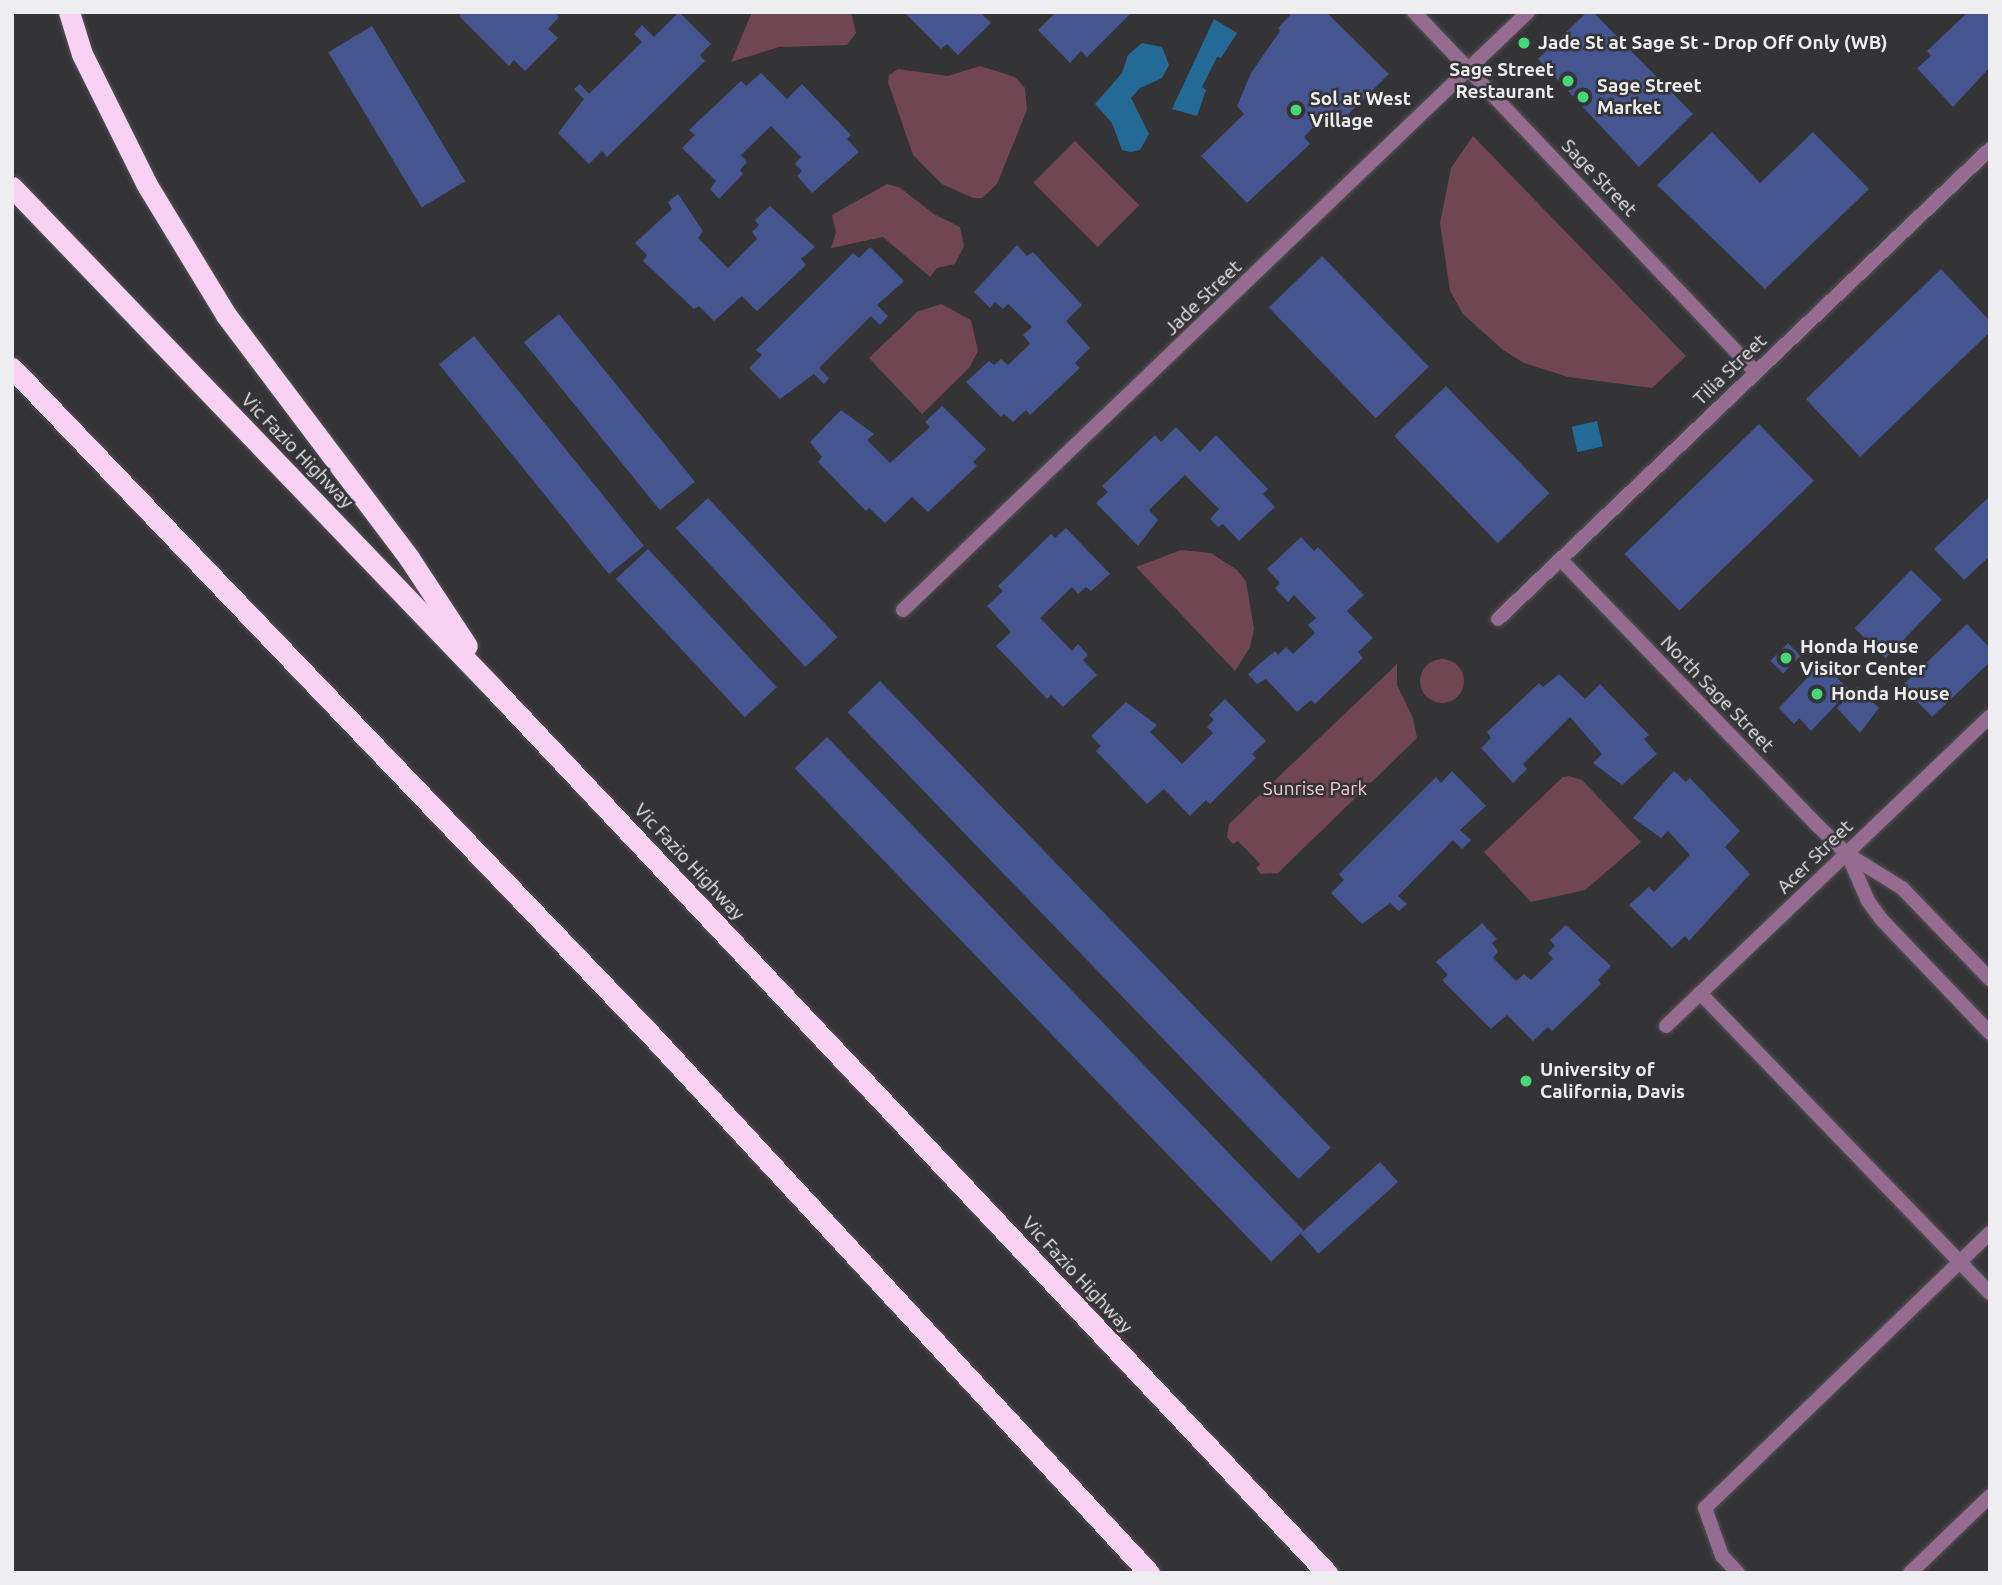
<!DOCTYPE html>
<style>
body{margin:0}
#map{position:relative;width:2002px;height:1585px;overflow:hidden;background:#343336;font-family:Ubuntu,sans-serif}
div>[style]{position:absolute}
.green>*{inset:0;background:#714653;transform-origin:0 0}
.round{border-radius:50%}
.water>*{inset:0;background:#246a97;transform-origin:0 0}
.building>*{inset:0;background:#455590;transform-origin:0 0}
.roads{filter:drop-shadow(0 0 2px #525154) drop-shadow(0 0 2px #525154)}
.minor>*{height:14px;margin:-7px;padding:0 7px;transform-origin:7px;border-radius:7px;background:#956c90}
.motorway>*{height:21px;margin:-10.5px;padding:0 10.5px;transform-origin:10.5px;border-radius:10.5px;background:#f9d1f3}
.dots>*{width:19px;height:19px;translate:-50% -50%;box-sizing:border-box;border:4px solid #343336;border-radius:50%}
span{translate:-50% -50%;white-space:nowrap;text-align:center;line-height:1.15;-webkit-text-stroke:5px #343336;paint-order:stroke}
.poi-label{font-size:19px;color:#eeedef;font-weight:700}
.left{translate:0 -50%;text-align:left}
.right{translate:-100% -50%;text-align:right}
.street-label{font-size:19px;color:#eeedef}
.park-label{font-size:19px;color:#f6cad6}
.frame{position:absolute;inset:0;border:14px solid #eeedef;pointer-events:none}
</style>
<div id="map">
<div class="green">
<i style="clip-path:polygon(752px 12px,851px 12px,856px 33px,847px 45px,779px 47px,731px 62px)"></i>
<i style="clip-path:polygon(980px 66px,1015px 77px,1025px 88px,1027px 110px,997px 184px,982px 198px,973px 198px,942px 184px,913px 155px,888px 82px,889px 75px,898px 69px,948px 76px)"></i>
<i style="clip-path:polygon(1473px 136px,1686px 356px,1652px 388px,1568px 377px,1524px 363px,1503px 350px,1463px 314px,1450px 291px,1440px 223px,1451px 168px)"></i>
<i style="left:1075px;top:141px;width:91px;height:59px;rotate:45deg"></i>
<i style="clip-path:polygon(887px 184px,899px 187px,934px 214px,960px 227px,964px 246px,955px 264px,937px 268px,930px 277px,883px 237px,831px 248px,836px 232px,832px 215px)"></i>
<i style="clip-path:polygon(941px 304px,971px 320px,978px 351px,969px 368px,922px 414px,869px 358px,917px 312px)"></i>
<i style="clip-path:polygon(1181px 550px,1211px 553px,1237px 570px,1246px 582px,1254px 629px,1250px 647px,1235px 671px,1136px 567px)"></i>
<i class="round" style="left:1420px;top:659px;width:44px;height:44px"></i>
<i style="clip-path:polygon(1397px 664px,1397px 685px,1413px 718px,1417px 738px,1278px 873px,1261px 874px,1256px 868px,1260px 864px,1238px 841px,1233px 844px,1227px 837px,1229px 824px)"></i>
<i style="clip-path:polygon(1569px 776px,1582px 780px,1641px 842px,1585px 890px,1531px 902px,1484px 852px,1563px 777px)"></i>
</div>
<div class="water">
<i style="clip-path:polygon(1214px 19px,1237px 33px,1221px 58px,1217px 57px,1202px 87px,1206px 90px,1197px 116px,1172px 109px)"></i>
<i style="clip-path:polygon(1142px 43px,1162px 47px,1169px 65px,1162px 78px,1140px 88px,1131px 98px,1149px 134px,1140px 150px,1131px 152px,1122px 150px,1112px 123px,1095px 104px,1122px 73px,1128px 55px)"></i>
<i style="left:1597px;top:421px;width:26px;height:26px;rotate:77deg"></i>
</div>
<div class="building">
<i style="clip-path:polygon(463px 12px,554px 12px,559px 17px,548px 29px,558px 38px,525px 71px,514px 60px,509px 66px,459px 16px)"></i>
<i style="clip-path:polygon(679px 12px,711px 44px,700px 55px,705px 61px,607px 157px,602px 151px,589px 164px,558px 133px,584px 99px,574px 89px,580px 84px,589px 94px,642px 42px,634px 34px,642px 25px,654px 37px)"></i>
<i style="clip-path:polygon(904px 12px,980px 12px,991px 23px,958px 55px,947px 44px,941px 49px)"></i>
<i style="clip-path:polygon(1056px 12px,1132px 12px,1087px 57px,1081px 51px,1070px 63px,1038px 30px)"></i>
<i style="clip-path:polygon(1293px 12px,1326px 12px,1389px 74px,1332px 130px,1321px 119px,1304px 137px,1310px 144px,1247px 203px,1201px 156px,1244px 114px,1237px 106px,1251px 73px,1280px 31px,1278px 28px)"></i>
<i style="clip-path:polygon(1587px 12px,1593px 12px,1693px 114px,1639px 167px,1538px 59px)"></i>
<i style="clip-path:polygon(1968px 12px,1990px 12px,1990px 67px,1953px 107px,1917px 68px,1931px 56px,1927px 51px)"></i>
<i style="left:372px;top:26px;width:181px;height:51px;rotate:59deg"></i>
<i style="clip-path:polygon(761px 73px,787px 99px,802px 84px,851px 135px,847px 139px,859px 152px,812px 193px,797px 176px,802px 171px,795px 164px,801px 157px,771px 126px,741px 155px,747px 162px,740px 170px,743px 174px,719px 199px,710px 189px,716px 181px,682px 148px,695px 135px,689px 130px,741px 81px,746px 86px)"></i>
<i style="clip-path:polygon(1712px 132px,1760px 183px,1813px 132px,1869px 189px,1765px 289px,1657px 185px)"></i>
<i style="clip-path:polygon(678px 194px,703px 231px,698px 238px,728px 268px,757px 239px,752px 232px,759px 225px,755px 220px,770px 206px,815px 247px,801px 259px,806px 265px,757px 311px,742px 296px,714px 321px,699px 306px,694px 309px,643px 261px,647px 255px,635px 243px,672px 209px,668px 202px)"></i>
<i style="clip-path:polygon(1017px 245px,1027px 256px,1033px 252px,1082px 305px,1066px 321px,1090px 348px,1075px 363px,1080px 368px,1030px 415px,1026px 410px,1013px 422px,1004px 414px,1001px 417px,966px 382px,989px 361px,994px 365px,1001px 359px,1008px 365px,1030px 344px,1023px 335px,1032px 327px,1008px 304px,1003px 309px,995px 302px,990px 308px,974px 292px)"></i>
<i style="clip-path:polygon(870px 247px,904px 281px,877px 305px,888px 316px,880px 325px,871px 316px,819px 368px,829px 378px,824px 384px,814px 374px,780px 399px,749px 368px,762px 355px,756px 350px,853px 253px,859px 258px)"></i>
<i style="left:1322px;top:256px;width:154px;height:74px;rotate:46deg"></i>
<i style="clip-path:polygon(1941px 269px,1990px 321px,1990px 332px,1860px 457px,1806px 399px)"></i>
<i style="left:559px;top:314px;width:216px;height:45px;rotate:51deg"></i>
<i style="left:474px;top:336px;width:270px;height:45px;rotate:51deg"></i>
<i style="left:1446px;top:386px;width:149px;height:72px;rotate:46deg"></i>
<i style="clip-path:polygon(942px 406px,986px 449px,973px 462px,977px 466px,928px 512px,912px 497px,885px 523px,869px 508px,866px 511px,818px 462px,822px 457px,810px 442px,841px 410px,874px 434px,867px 440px,890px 463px,930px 427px,925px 422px)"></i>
<i style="left:1759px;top:424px;width:79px;height:187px;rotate:46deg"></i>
<i style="clip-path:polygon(1176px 427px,1200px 452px,1216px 435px,1268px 489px,1263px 494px,1275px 507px,1239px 541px,1223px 524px,1218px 527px,1210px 519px,1219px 509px,1185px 475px,1149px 510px,1158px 520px,1138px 546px,1096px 503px,1108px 492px,1102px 486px,1155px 435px,1161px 442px)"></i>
<i style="clip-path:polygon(1990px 496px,1990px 556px,1964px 580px,1934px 549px)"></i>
<i style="left:708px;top:498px;width:190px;height:44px;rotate:47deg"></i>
<i style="clip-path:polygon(1066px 528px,1110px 574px,1091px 591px,1086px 587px,1078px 594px,1072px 587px,1040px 618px,1072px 651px,1078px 644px,1088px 655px,1083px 660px,1097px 675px,1063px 707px,1051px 695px,1047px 699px,996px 646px,1011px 632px,987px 606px,1003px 591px,998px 586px,1051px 534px,1055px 538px)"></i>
<i style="clip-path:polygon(1301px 537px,1314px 551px,1318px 547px,1364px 595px,1347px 611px,1373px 638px,1358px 652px,1363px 658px,1315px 704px,1311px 700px,1297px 712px,1266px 679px,1257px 684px,1248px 674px,1275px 651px,1278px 655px,1286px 647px,1293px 654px,1315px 633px,1308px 625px,1316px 618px,1294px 595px,1288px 602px,1275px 588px,1280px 583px,1267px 569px)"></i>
<i style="left:648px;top:549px;width:189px;height:44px;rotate:47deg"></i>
<i style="left:1911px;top:570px;width:43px;height:81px;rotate:44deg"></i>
<i style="clip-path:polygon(1967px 624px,1990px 648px,1990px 662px,1932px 717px,1902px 686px)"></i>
<i style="left:1788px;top:643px;width:18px;height:25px;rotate:45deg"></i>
<i style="clip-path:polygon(1821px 663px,1850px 690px,1811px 731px,1799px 718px,1794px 724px,1779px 708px)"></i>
<i style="clip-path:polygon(1559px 674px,1585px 699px,1600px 684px,1649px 735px,1644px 739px,1657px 754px,1622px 785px,1593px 763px,1602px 754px,1570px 717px,1523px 764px,1527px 769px,1513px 783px,1481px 748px,1491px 738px,1487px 732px,1539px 683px,1543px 687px)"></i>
<i style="left:880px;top:681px;width:649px;height:45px;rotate:46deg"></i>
<i style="clip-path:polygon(1858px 687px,1879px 708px,1860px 733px,1837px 708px)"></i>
<i style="clip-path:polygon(1225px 699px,1266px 741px,1252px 754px,1256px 758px,1210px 804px,1206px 800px,1190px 816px,1164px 789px,1147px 804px,1096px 751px,1101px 746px,1091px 736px,1126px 702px,1157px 725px,1150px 732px,1182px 764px,1213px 733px,1207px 727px,1214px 720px,1209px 715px)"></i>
<i style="left:827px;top:737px;width:686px;height:45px;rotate:46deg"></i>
<i style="clip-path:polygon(1452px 771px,1486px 806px,1460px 830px,1471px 840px,1462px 849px,1453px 840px,1398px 896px,1407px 904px,1399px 911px,1390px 903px,1362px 924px,1331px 893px,1344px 880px,1339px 874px,1436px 777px,1441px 783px)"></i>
<i style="clip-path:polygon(1674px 771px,1686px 782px,1690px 778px,1740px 831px,1725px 847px,1750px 874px,1689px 941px,1685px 936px,1672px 948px,1629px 905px,1649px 887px,1654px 892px,1690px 855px,1668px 831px,1661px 838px,1633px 818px)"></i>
<i style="clip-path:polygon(1482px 923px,1497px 939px,1492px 943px,1498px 951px,1493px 958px,1516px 981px,1524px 974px,1531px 980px,1553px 959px,1548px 953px,1555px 946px,1550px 940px,1566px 925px,1611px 966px,1598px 980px,1601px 984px,1552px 1031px,1548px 1027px,1533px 1041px,1507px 1015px,1491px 1029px,1442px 980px,1448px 975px,1436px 962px)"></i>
<i style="left:1380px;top:1162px;width:27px;height:107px;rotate:48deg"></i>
</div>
<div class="roads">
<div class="minor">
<i style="left:1414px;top:12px;width:497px;rotate:46.5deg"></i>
<i style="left:1561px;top:560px;width:370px;rotate:46deg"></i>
<i style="left:1818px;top:826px;width:40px;rotate:44deg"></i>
<i style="left:1847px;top:854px;width:65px;rotate:31.7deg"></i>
<i style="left:1902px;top:888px;width:127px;rotate:46deg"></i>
<i style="left:903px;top:610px;width:865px;rotate:-43.74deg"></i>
<i style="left:1498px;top:619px;width:680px;rotate:-43.69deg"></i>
<i style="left:1848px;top:855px;width:50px;rotate:66.5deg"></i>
<i style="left:1868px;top:901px;width:22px;rotate:54deg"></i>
<i style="left:1881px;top:919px;width:158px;rotate:46.3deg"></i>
<i style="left:1700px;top:993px;width:417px;rotate:46deg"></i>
<i style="left:1666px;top:1026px;width:448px;rotate:-43.7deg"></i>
<i style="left:1738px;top:1573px;width:23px;rotate:-133deg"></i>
<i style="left:1722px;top:1556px;width:51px;rotate:-109.5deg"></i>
<i style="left:1705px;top:1508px;width:396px;rotate:-44deg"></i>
<i style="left:1910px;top:1573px;width:111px;rotate:-43.9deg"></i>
</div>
<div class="motorway">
<i style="left:69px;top:12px;width:44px;rotate:72.8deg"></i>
<i style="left:82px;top:54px;width:146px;rotate:63.6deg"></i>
<i style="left:147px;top:185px;width:152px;rotate:58.7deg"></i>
<i style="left:226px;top:315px;width:304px;rotate:53deg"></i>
<i style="left:409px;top:558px;width:105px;rotate:56.6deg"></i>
<i style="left:12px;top:187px;width:696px;rotate:46.16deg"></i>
<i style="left:494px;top:689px;width:1215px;rotate:46.7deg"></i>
<i style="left:12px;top:368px;width:928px;rotate:46.22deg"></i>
<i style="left:654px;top:1038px;width:729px;rotate:47.22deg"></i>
</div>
</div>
<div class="dots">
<i style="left:1524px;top:43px;background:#47d779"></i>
<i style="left:1568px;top:81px;background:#47d779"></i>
<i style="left:1583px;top:97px;background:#47d779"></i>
<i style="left:1296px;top:110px;background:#47d779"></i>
<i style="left:1786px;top:658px;background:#47d779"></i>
<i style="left:1817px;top:694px;background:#47d779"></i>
<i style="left:1526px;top:1081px;background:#47d779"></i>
</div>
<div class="poi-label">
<span class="left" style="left:1538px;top:43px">Jade St at Sage St - Drop Off Only (WB)</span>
<span class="right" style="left:1554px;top:81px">Sage Street<br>Restaurant</span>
<span class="left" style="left:1597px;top:97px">Sage Street<br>Market</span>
<span class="left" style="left:1310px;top:110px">Sol at West<br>Village</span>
<span class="left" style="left:1800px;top:658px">Honda House<br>Visitor Center</span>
<span class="left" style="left:1831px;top:694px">Honda House</span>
<span class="left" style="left:1540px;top:1081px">University of<br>California, Davis</span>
</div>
<div class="street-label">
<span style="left:1599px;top:178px;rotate:46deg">Sage Street</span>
<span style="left:1203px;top:298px;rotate:-44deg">Jade Street</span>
<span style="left:1730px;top:370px;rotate:-44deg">Tilia Street</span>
<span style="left:297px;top:451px;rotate:46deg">Vic Fazio Highway</span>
<span style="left:1717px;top:694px;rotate:46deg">North Sage Street</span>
<span style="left:1815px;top:857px;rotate:-44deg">Acer Street</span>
<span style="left:689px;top:862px;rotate:47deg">Vic Fazio Highway</span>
<span style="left:1077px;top:1275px;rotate:47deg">Vic Fazio Highway</span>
</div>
<div class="park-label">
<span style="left:1315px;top:789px">Sunrise Park</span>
</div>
<div class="frame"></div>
</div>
